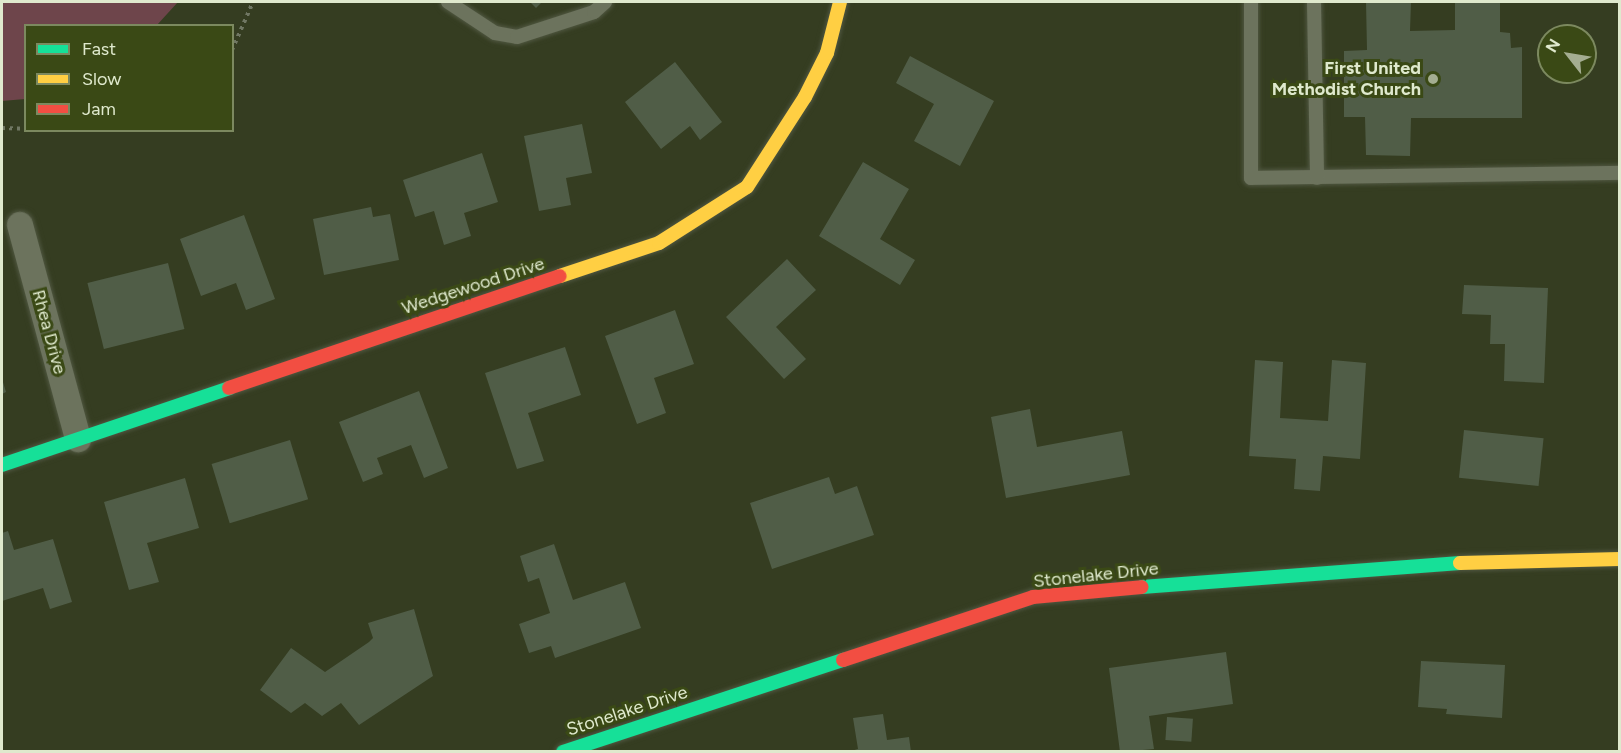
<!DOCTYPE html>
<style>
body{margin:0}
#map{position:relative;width:1621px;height:753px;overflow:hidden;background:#353d21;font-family:Figtree,sans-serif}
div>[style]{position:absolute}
.green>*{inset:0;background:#6e454b}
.building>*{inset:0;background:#505d47;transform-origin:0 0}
.path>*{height:4px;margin-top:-2px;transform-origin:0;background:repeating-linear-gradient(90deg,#707763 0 3px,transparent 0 7.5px)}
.roads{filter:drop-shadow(0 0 2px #505741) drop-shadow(0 0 2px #505741)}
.lane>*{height:14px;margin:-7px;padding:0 7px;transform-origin:7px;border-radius:7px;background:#6c735d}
.street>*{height:26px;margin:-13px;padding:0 13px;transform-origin:13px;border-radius:13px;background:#6c735d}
.fast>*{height:14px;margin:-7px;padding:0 7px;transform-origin:7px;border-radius:7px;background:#16e098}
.slow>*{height:14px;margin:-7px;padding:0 7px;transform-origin:7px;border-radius:7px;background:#ffcf43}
.jam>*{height:14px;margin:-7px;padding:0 7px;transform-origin:7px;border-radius:7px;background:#f24e42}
.dots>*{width:16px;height:16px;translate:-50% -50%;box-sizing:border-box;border:3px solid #3a4915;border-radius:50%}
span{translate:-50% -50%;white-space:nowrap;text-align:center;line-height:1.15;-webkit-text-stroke:6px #3a4915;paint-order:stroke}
.poi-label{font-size:18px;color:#dfe9cd;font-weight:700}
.right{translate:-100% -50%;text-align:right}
.street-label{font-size:18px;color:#dfe9cd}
.frame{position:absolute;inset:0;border:3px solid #dfe9cd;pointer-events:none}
.legend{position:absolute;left:24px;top:24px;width:210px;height:108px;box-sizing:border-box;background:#3a4915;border:2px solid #7c895f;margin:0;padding:8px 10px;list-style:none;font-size:18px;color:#dfe9cd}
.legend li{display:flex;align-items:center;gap:12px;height:30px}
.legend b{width:30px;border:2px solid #7c895f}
.north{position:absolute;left:1537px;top:24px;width:60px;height:60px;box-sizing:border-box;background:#3a4915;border:2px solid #7c895f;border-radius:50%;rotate:301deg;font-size:16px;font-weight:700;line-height:24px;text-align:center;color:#dfe9cd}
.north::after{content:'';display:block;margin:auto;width:21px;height:27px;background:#a4ad91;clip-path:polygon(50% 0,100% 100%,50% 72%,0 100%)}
</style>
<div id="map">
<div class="green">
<i style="clip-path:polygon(2px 2px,178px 2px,157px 25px,26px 26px,25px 99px,2px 101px)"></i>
</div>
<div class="building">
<i style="clip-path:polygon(530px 2px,542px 2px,536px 8px)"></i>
<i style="clip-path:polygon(1366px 2px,1411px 2px,1410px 31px,1455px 30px,1455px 2px,1500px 2px,1500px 32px,1510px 33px,1511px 48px,1522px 47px,1522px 118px,1411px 118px,1410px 156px,1366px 155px,1365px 117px,1344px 117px,1344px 51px,1367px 50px)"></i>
<i style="clip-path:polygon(910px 56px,994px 101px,960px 166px,914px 141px,934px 104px,896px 83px)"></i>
<i style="clip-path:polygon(675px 62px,722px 122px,700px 140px,690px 126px,661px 149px,625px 102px)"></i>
<i style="clip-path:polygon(582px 124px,592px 173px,566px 178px,571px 205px,539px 211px,524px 136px)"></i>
<i style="clip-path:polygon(482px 153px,498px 202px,464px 213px,471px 236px,444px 245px,434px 211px,415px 217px,403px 180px)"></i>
<i style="clip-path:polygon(863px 162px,909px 189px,880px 239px,915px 260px,900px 285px,819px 236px)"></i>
<i style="clip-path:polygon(371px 207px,373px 217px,390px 214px,399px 260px,324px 275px,313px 219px)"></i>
<i style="clip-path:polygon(244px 215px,275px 299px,246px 310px,236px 283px,201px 296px,180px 239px)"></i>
<i style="clip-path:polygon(787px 259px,816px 290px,776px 327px,806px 359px,784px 379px,726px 317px)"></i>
<i style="left:168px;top:263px;width:68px;height:83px;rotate:76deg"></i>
<i style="clip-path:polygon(1464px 285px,1548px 288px,1544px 383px,1504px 381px,1505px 344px,1490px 344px,1491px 315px,1462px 314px)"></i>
<i style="clip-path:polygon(675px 310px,694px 364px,654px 378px,666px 413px,637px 424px,605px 336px)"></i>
<i style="clip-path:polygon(565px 347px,581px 395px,528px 413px,544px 461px,517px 469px,485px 373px)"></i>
<i style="clip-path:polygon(1255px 360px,1283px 362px,1280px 418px,1328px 421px,1332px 360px,1366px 363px,1360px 459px,1323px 456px,1320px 491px,1294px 489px,1296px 459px,1249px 456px)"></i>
<i style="clip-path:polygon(2px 379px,6px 392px,2px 394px)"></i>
<i style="clip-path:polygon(419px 391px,448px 468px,424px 478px,411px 445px,377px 458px,383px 474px,363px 482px,339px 422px)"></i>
<i style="clip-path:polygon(1030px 409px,1037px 447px,1122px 431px,1130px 475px,1006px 498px,991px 417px)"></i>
<i style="left:1464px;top:430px;width:80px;height:48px;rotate:6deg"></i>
<i style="left:290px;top:440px;width:62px;height:82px;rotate:73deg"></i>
<i style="clip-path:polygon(829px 477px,835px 494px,857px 486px,874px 535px,772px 569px,750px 503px)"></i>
<i style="clip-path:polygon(185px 478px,199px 528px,147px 543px,159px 582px,129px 590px,104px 502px)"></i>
<i style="clip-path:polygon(8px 531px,14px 550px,53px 539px,72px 602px,50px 609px,43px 588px,2px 601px,2px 533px)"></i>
<i style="clip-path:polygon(554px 544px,573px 600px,625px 582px,641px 628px,555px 658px,551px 646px,529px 653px,519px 624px,550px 613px,539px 578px,528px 582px,520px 556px)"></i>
<i style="clip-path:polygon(414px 609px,433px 676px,359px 725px,341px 703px,322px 716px,305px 703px,291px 713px,260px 690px,291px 648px,325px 672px,369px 642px,373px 638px,368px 623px)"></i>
<i style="clip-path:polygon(1226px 652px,1233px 704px,1149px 716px,1154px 749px,1120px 752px,1109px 668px)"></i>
<i style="clip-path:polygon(1421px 661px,1505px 665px,1502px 718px,1446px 714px,1447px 709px,1418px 707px)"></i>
<i style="clip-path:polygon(883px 714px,887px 740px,909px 737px,911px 752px,847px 752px,858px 749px,853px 718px)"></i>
<i style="left:1167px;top:717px;width:26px;height:23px;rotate:4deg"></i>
</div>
<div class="path">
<i style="left:232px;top:50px;width:52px;rotate:-66.4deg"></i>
<i style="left:2px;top:128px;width:24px;rotate:2deg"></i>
<i style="left:89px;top:130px;width:23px"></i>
</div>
<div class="roads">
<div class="lane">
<i style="left:448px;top:2px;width:56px;rotate:33.4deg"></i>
<i style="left:495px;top:33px;width:22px;rotate:10deg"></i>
<i style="left:517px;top:37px;width:81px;rotate:-18deg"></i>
<i style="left:594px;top:12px;width:15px;rotate:-42deg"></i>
<i style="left:1251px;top:2px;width:176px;rotate:90deg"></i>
<i style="left:1251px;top:178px;width:369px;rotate:-0.8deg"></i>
<i style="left:1314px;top:2px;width:176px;rotate:89deg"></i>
</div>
<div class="street">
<i style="left:20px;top:225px;width:222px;rotate:74.8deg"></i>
</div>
<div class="fast">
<i style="left:2px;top:465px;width:240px;rotate:-18.7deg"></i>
<i style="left:1142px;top:587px;width:319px;rotate:-4.3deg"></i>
<i style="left:563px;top:752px;width:295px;rotate:-18.2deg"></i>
</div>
<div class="slow">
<i style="left:560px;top:276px;width:104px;rotate:-18.4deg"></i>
<i style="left:659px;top:243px;width:104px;rotate:-32.5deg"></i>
<i style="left:747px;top:187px;width:107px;rotate:-57.2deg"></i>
<i style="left:805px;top:97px;width:49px;rotate:-63.4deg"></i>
<i style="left:827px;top:53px;width:53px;rotate:-75.7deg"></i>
<i style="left:1460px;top:563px;width:160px;rotate:-1.4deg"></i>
</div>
<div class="jam">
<i style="left:229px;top:388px;width:349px;rotate:-18.7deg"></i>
<i style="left:843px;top:660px;width:200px;rotate:-18.3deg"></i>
<i style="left:1033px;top:597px;width:109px;rotate:-5.2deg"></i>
</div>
</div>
<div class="dots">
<i style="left:1433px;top:79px;background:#a4ad91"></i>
</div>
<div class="poi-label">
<span class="right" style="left:1421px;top:79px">First United<br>Methodist Church</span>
</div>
<div class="street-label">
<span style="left:473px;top:286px;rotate:-18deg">Wedgewood Drive</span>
<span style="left:49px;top:332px;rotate:75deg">Rhea Drive</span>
<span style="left:1096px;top:575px;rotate:-6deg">Stonelake Drive</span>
<span style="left:627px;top:711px;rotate:-18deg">Stonelake Drive</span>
</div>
<div class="frame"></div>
<ul class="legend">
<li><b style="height:8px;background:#16e098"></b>Fast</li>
<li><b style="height:8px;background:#ffcf43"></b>Slow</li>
<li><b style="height:8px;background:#f24e42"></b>Jam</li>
</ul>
<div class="north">N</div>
</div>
